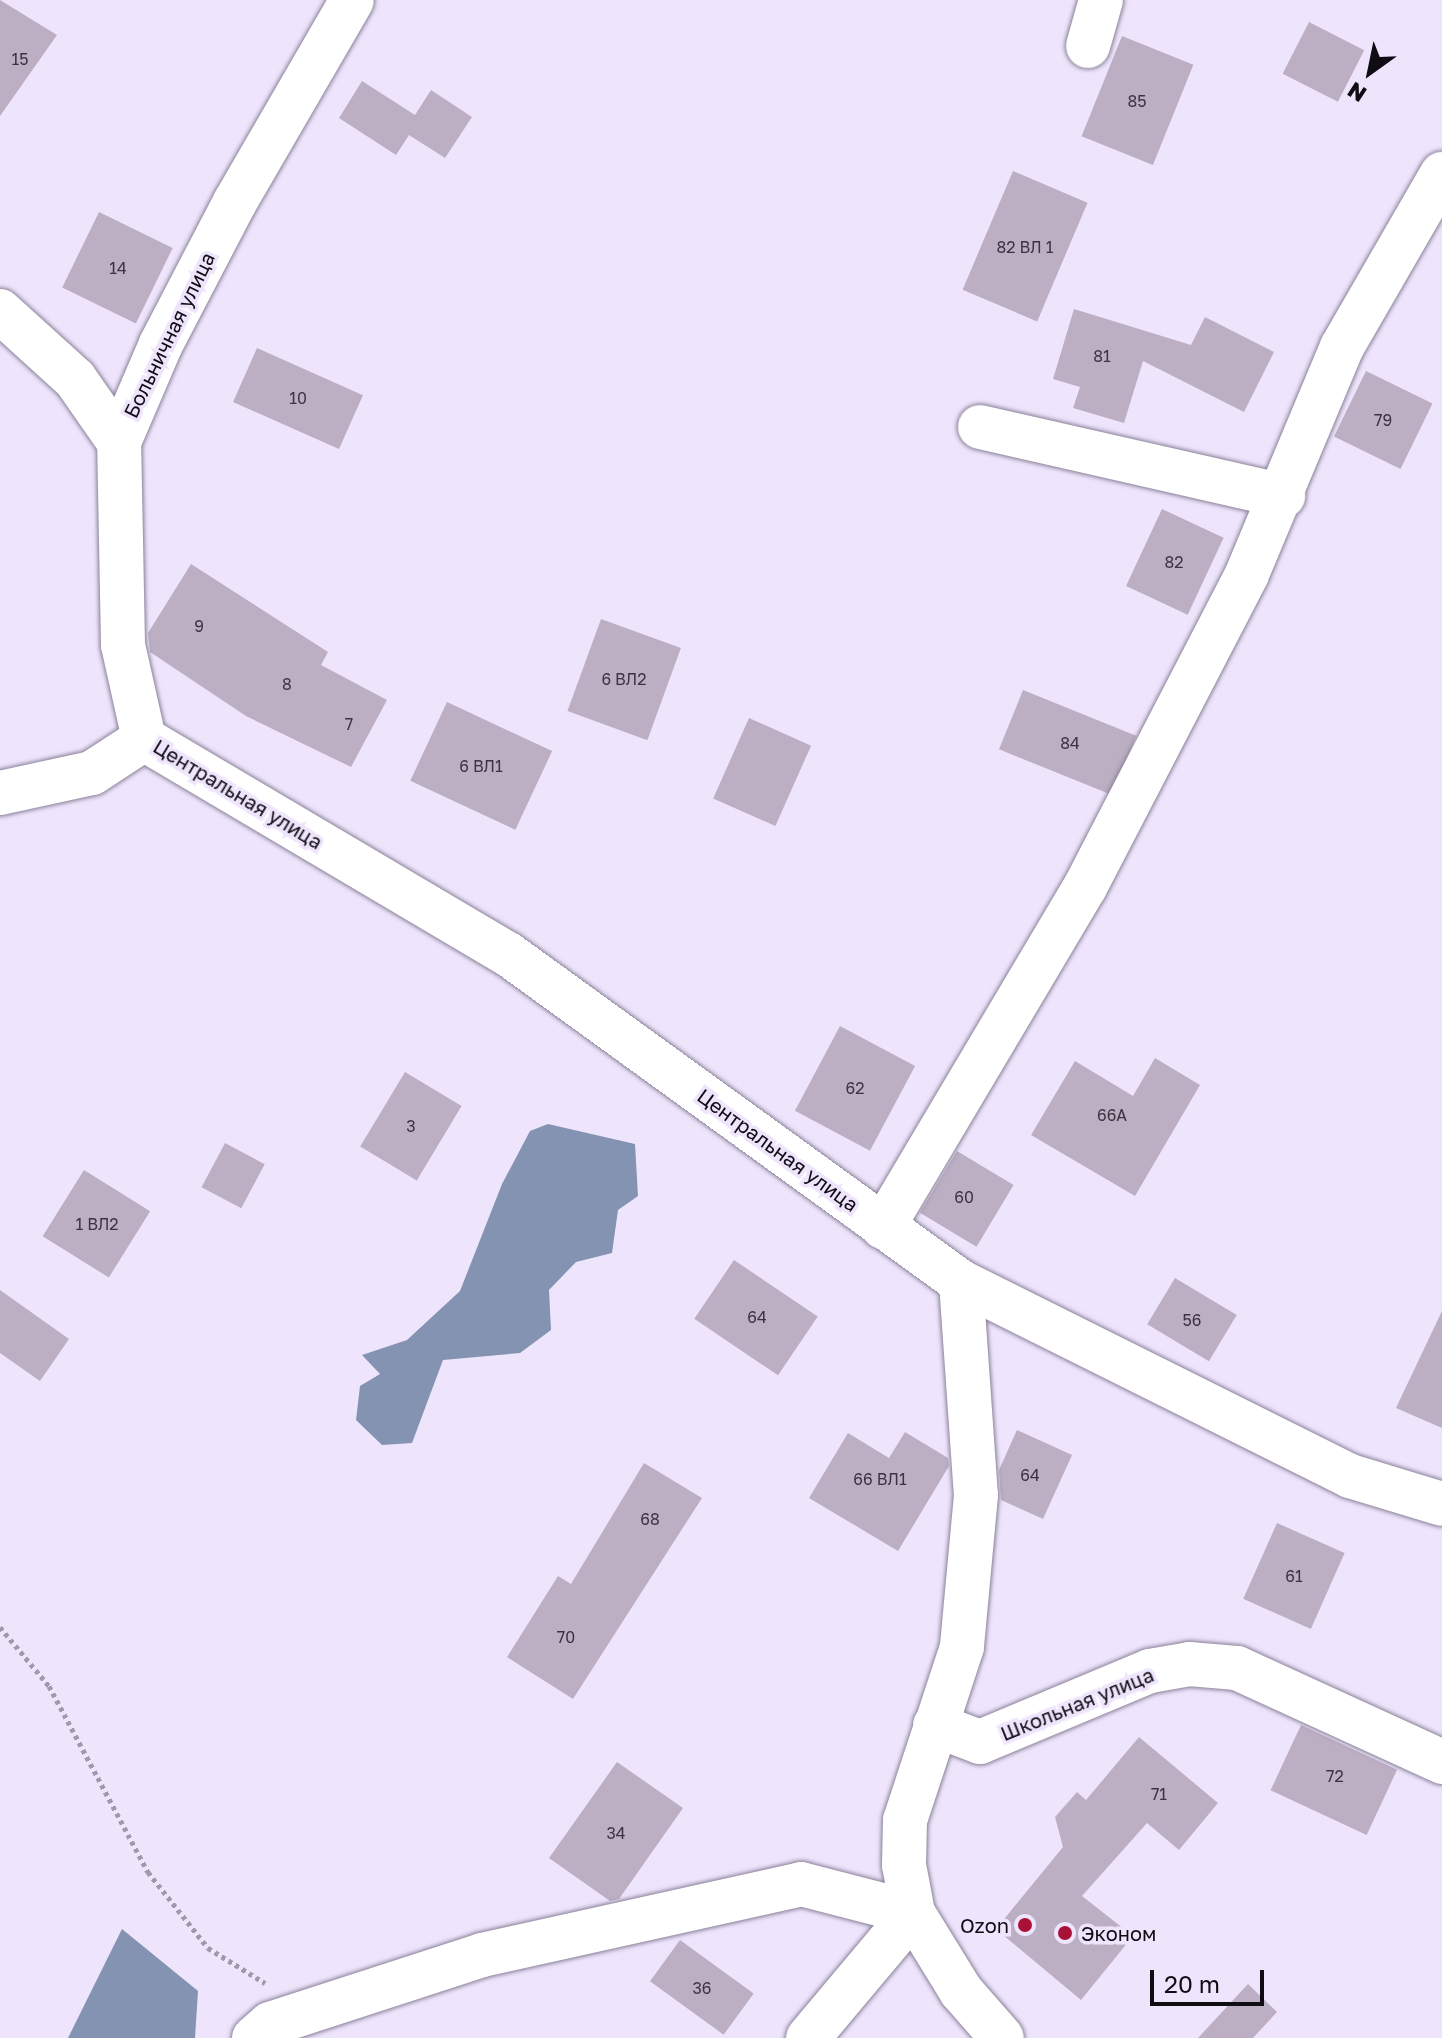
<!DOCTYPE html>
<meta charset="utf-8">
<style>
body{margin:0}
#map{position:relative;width:1442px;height:2038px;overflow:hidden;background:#eee5fd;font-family:"Golos Text",sans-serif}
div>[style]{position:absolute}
.water>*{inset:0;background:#8393b1}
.building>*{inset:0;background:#bcaec3;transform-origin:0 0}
.path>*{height:5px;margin-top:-2.5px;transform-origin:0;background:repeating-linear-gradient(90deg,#a098ab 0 4px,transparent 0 8px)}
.roads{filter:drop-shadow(0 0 2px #8a8298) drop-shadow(0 0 2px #8a8298)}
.minor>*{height:44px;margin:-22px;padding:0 22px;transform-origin:22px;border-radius:22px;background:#fff}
.dots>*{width:22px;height:22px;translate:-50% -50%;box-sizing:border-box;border:4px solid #eee5fd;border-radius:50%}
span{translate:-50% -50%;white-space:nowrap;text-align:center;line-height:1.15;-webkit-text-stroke:7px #eee5fd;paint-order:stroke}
.number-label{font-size:16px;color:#3b3440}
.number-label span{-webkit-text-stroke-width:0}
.street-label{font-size:20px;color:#100c14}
.poi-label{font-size:20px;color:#100c14}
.right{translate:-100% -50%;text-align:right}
.left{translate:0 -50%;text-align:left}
.north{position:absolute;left:1330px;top:32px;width:80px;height:80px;-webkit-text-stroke:6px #eee5fd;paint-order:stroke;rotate:213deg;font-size:22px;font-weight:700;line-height:32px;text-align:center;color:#100c14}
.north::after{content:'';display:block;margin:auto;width:28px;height:36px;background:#100c14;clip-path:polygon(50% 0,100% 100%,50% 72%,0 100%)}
.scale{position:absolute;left:1150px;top:1970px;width:114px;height:36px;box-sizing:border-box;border:4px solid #100c14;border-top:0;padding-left:10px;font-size:24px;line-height:28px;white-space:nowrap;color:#100c14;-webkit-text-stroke:6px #eee5fd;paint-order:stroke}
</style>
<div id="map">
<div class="water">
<i style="clip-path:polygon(548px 1124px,635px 1144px,638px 1196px,618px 1210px,612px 1253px,576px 1262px,549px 1290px,551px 1330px,520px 1353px,443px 1360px,412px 1443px,382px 1445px,356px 1420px,360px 1386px,380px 1374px,362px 1355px,407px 1340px,460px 1291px,502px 1184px,530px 1131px)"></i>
<i style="clip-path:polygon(122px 1929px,198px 1991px,195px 2038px,68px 2038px)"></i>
</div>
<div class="building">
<i style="clip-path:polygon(0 0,57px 35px,0 116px)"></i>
<i style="left:1309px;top:22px;width:62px;height:58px;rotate:27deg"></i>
<i style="left:1122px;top:36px;width:77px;height:108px;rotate:22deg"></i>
<i style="clip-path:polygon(362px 81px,415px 115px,431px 90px,472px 117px,445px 158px,409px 135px,396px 155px,339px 118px)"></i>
<i style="left:1013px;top:171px;width:81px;height:129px;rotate:23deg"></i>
<i style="left:99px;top:212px;width:82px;height:84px;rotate:26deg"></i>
<i style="clip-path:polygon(1074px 309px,1191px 345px,1205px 317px,1274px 352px,1244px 412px,1143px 361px,1124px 423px,1073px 408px,1080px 387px,1053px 379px)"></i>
<i style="left:257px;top:348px;width:116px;height:59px;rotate:24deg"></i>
<i style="left:1366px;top:371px;width:74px;height:73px;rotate:26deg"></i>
<i style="left:1162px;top:509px;width:68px;height:85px;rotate:25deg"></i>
<i style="clip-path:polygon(191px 564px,328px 652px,321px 665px,387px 700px,351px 767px,246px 716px,150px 652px,148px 633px)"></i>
<i style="left:601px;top:619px;width:85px;height:98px;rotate:20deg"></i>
<i style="left:1023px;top:690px;width:122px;height:64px;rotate:22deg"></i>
<i style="left:447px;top:702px;width:116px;height:87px;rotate:25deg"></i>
<i style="left:749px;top:718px;width:68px;height:88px;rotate:24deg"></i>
<i style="left:840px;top:1026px;width:85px;height:96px;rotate:28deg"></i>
<i style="clip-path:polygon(1155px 1058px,1200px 1085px,1135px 1196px,1031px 1135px,1075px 1061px,1133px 1096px)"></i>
<i style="left:405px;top:1072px;width:66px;height:87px;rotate:31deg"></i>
<i style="left:225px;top:1143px;width:45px;height:50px;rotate:28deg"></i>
<i style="left:957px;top:1151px;width:66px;height:72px;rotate:31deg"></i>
<i style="left:84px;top:1170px;width:78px;height:78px;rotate:32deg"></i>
<i style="left:734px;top:1260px;width:101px;height:71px;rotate:34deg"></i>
<i style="left:1175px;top:1278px;width:72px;height:54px;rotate:31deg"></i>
<i style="clip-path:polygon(0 1290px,69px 1339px,40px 1381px,0 1353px)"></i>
<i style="clip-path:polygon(1442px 1311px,1442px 1428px,1396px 1408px)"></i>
<i style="clip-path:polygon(1017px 1430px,1072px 1455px,1043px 1519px,1001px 1500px,999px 1470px)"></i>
<i style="clip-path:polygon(905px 1432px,948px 1458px,949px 1466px,898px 1551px,809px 1498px,848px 1433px,889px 1458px)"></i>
<i style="clip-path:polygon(644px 1463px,702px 1498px,573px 1699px,507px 1657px,558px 1576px,571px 1584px)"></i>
<i style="left:1277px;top:1523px;width:74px;height:83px;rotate:24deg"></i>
<i style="left:1301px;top:1725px;width:106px;height:72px;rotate:25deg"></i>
<i style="clip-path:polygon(1139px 1737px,1218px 1803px,1179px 1850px,1147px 1823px,1082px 1896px,1133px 1936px,1081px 2000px,996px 1929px,1063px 1847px,1055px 1817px,1077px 1792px,1086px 1800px)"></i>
<i style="clip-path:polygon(617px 1762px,683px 1808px,619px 1899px,610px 1901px,549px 1858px)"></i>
<i style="left:680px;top:1940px;width:91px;height:51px;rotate:36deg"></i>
<i style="clip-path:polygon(1248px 1984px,1277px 2012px,1253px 2038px,1198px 2038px)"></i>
</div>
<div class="path">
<i style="left:0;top:1627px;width:77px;rotate:50.3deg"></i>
<i style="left:49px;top:1686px;width:211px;rotate:62deg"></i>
<i style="left:148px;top:1872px;width:97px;rotate:51.7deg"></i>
<i style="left:208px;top:1948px;width:67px;rotate:31.6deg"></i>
</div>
<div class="roads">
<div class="minor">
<i style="left:1088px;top:46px;width:48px;rotate:-74.2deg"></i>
<i style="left:0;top:311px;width:101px;rotate:42.2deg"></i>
<i style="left:75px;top:379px;width:77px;rotate:55.1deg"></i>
<i style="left:980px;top:427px;width:311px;rotate:12.8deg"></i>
<i style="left:144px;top:739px;width:423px;rotate:30.6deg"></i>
<i style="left:508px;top:954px;width:559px;rotate:35.91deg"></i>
<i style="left:961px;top:1282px;width:435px;rotate:26.5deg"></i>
<i style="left:1350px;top:1476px;width:96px;rotate:16.9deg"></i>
<i style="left:144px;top:739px;width:96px;rotate:-102.6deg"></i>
<i style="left:123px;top:645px;width:203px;rotate:-91.1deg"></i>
<i style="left:119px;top:442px;width:107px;rotate:-66.8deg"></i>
<i style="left:161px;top:344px;width:160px;rotate:-62.5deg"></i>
<i style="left:235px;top:202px;width:233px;rotate:-59.9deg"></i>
<i style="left:0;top:793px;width:94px;rotate:-12.3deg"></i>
<i style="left:92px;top:773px;width:62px;rotate:-33.2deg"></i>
<i style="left:883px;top:1227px;width:395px;rotate:-59.3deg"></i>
<i style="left:1085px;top:887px;width:352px;rotate:-62.6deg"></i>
<i style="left:1247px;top:574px;width:246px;rotate:-67.3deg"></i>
<i style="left:1342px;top:347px;width:200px;rotate:-60deg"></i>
<i style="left:961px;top:1282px;width:214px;rotate:86deg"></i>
<i style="left:976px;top:1495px;width:153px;rotate:95.3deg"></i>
<i style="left:962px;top:1647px;width:182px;rotate:108.2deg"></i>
<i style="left:905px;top:1820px;width:45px;rotate:91.3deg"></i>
<i style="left:904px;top:1865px;width:49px;rotate:79.4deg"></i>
<i style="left:913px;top:1913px;width:92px;rotate:58.4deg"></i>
<i style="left:961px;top:1991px;width:62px;rotate:48.9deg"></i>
<i style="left:935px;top:1725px;width:48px;rotate:20.7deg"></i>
<i style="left:980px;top:1742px;width:184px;rotate:-22.7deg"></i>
<i style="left:1150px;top:1671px;width:40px;rotate:-10deg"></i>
<i style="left:1189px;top:1664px;width:48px;rotate:4.8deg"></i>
<i style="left:1237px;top:1668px;width:226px;rotate:24.6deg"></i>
<i style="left:254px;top:2038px;width:21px;rotate:-41deg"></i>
<i style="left:270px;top:2024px;width:223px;rotate:-18deg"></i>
<i style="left:482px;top:1955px;width:327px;rotate:-12.5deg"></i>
<i style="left:801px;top:1884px;width:116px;rotate:14.5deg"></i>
<i style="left:808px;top:2038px;width:163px;rotate:-50deg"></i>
</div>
</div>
<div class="dots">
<i style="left:1025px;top:1925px;background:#a91136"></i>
<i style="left:1065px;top:1933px;background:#a91136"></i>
</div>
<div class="number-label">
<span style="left:20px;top:59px">15</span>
<span style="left:1137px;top:101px">85</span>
<span style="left:1025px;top:247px">82 ВЛ 1</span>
<span style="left:118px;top:268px">14</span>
<span style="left:1102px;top:356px">81</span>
<span style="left:298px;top:398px">10</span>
<span style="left:1383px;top:420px">79</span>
<span style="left:1174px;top:562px">82</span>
<span style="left:199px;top:626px">9</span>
<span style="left:624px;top:679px">6 ВЛ2</span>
<span style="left:287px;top:684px">8</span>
<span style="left:349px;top:724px">7</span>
<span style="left:1070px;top:743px">84</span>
<span style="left:481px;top:766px">6 ВЛ1</span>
<span style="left:855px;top:1088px">62</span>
<span style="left:1112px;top:1115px">66А</span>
<span style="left:411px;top:1126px">3</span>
<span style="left:964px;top:1197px">60</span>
<span style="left:97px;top:1224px">1 ВЛ2</span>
<span style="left:757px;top:1317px">64</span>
<span style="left:1192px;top:1320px">56</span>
<span style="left:1030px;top:1475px">64</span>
<span style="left:880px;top:1479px">66 ВЛ1</span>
<span style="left:650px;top:1519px">68</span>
<span style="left:1294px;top:1576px">61</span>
<span style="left:566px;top:1637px">70</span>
<span style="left:1335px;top:1776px">72</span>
<span style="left:1159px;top:1794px">71</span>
<span style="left:616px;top:1833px">34</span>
<span style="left:702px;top:1988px">36</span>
</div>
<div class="street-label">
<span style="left:169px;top:335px;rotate:-64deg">Больничная улица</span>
<span style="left:238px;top:794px;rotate:31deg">Центральная улица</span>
<span style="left:778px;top:1150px;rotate:36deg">Центральная улица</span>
<span style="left:1077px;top:1704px;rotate:-22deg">Школьная улица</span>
</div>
<div class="poi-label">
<span class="right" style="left:1009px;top:1925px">Ozon</span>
<span class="left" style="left:1081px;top:1933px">Эконом</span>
</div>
<div class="north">N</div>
<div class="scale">20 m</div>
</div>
